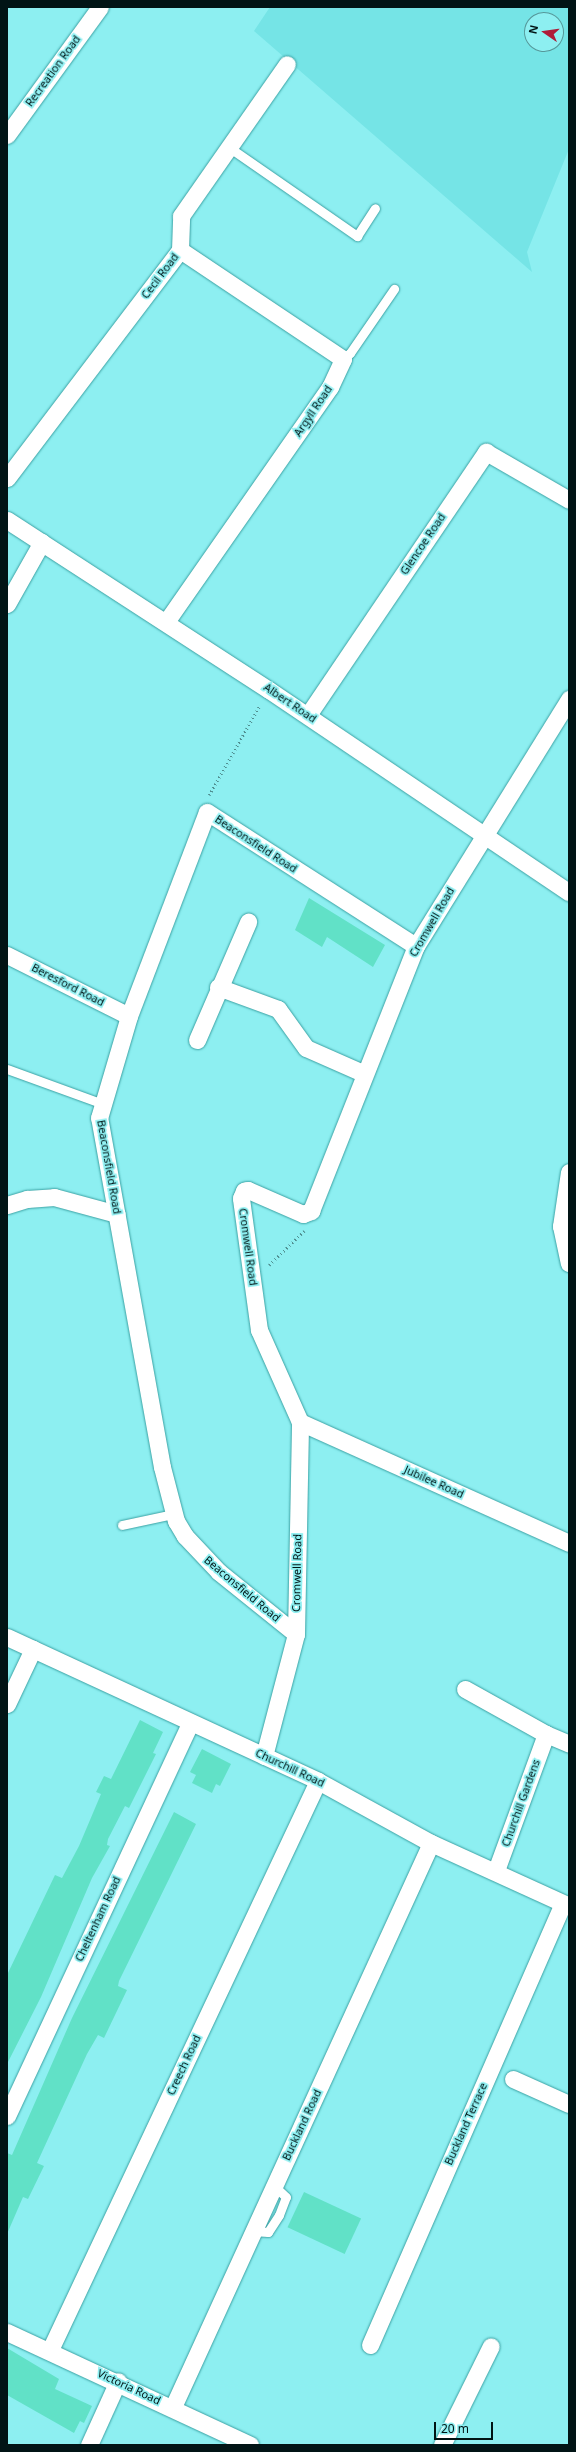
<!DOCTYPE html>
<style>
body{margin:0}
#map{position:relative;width:576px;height:2452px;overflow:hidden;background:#8deff1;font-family:"Noto Sans",sans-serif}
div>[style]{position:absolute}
.built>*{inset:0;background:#75e4e6}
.building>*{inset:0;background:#61e1c7;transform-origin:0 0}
.path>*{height:2.5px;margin-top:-1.25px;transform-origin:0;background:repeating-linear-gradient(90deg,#508f91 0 1px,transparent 0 4px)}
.roads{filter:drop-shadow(0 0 1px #3ba1a3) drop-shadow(0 0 1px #3ba1a3)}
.service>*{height:9px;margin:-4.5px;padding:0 4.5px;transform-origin:4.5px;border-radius:4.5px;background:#fff}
.minor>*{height:17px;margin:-8.5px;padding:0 8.5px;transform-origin:8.5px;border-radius:8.5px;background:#fff}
span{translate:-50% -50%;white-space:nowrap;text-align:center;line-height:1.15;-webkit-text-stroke:3.5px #8deff1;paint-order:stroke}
.street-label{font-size:11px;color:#011415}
.frame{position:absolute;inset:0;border:8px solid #011415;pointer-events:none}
.north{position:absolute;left:524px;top:12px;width:40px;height:40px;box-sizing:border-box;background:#8deff1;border:1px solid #559799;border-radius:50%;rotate:283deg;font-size:11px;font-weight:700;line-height:16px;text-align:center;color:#011415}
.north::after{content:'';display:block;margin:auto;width:14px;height:18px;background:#af1c38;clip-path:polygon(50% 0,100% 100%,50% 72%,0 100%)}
.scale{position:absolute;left:434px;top:2422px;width:59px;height:18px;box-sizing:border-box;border:2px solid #011415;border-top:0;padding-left:5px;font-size:12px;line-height:14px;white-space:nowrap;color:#011415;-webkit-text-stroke:3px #8deff1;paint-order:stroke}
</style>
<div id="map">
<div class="built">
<i style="clip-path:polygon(evenodd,270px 7px,569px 7px,569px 149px,527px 252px,532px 272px,254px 31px,270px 7px,532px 20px,556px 20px,556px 44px,532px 44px,532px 20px)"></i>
</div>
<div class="building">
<i style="clip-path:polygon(309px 898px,385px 945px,373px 967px,327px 937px,322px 947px,295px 930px)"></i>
<i style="clip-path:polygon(140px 1720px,163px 1732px,153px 1753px,156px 1754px,129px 1808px,125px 1806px,108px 1839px,107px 1845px,110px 1846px,92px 1878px,41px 1997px,7px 2064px,7px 1975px,55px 1875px,62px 1878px,79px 1846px,101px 1794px,96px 1792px,104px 1776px,111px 1779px)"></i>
<i style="clip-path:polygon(202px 1749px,231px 1764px,220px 1786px,216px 1784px,212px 1793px,192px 1783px,196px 1775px,190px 1772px)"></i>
<i style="clip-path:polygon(174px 1812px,196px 1824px,119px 1981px,118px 1986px,127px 1990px,104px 2038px,98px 2035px,87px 2054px,37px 2163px,44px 2166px,28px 2199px,23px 2197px,7px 2234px,7px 2153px,12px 2155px,72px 2018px)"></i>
<i style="left:304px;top:2192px;width:63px;height:39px;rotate:25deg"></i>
<i style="clip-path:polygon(7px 2348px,59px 2379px,55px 2389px,92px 2406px,84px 2423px,80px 2421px,74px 2433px,7px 2395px)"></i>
</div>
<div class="path">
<i style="left:209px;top:795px;width:103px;rotate:-60.5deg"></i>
<i style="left:269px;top:1265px;width:49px;rotate:-44.2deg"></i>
</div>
<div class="roads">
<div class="service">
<i style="left:230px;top:148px;width:155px;rotate:34.7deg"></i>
<i style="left:357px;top:236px;width:33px;rotate:-57deg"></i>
<i style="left:343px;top:359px;width:9px;rotate:-41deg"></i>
<i style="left:350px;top:353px;width:78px;rotate:-55.5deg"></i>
<i style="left:7px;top:1069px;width:102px;rotate:20deg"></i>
<i style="left:122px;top:1525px;width:52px;rotate:-12.2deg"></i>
<i style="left:253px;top:2231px;width:15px;rotate:4deg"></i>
<i style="left:268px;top:2232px;width:20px;rotate:-57deg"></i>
<i style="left:279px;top:2215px;width:19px;rotate:-69deg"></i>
<i style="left:286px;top:2197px;width:16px;rotate:-137deg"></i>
</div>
<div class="minor">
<i style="left:7px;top:135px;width:158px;rotate:-54deg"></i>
<i style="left:7px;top:478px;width:286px;rotate:-52.8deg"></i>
<i style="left:180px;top:250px;width:34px;rotate:-88deg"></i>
<i style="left:181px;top:216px;width:185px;rotate:-55.1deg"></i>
<i style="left:7px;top:520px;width:312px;rotate:33deg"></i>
<i style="left:269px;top:690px;width:362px;rotate:34deg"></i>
<i style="left:7px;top:604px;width:71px;rotate:-60.6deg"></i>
<i style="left:166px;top:622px;width:287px;rotate:-55.1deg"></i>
<i style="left:330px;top:387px;width:31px;rotate:-65deg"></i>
<i style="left:343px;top:359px;width:196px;rotate:-146.2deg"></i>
<i style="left:308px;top:715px;width:318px;rotate:-55.9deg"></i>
<i style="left:486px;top:452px;width:96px;rotate:30deg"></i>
<i style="left:7px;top:955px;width:136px;rotate:26.6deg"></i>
<i style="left:218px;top:987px;width:64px;rotate:20.1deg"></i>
<i style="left:278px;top:1009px;width:48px;rotate:54.3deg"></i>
<i style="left:306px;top:1048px;width:62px;rotate:23.7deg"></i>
<i style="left:197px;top:1040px;width:129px;rotate:-66.6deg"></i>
<i style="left:569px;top:1172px;width:55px;rotate:98.4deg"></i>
<i style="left:561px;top:1226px;width:38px;rotate:78deg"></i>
<i style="left:7px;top:1205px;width:21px;rotate:-17deg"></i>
<i style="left:27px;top:1199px;width:27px;rotate:-4deg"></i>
<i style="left:54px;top:1197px;width:65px;rotate:15.1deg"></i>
<i style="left:300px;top:1422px;width:295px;rotate:24.2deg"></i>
<i style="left:296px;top:1634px;width:99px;rotate:-141.2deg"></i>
<i style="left:219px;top:1572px;width:50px;rotate:-133.4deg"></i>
<i style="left:185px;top:1536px;width:17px;rotate:-121deg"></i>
<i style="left:176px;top:1521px;width:56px;rotate:-104.5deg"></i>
<i style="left:162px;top:1467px;width:355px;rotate:-100.2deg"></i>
<i style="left:99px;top:1118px;width:106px;rotate:-73.6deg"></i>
<i style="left:129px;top:1016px;width:218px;rotate:-69.1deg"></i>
<i style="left:207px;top:812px;width:248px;rotate:32.7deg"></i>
<i style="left:7px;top:1637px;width:343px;rotate:24.8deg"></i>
<i style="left:318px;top:1781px;width:129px;rotate:28.8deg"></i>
<i style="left:431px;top:1843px;width:152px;rotate:24.5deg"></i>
<i style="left:465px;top:1689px;width:93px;rotate:29.1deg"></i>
<i style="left:546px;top:1734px;width:146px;rotate:110.1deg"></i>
<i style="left:7px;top:1704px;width:61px;rotate:-64.7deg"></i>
<i style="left:546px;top:1734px;width:25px;rotate:23deg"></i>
<i style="left:264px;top:1756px;width:126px;rotate:-75.3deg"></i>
<i style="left:296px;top:1634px;width:212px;rotate:-88.9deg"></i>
<i style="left:300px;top:1422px;width:101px;rotate:-114deg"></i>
<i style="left:259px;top:1330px;width:133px;rotate:-97.8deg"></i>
<i style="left:241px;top:1198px;width:8px;rotate:-67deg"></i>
<i style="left:244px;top:1191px;width:4px;rotate:-14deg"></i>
<i style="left:248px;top:1190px;width:60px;rotate:23.6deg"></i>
<i style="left:303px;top:1214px;width:9px;rotate:-21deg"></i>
<i style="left:311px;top:1211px;width:285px;rotate:-68.4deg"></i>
<i style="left:416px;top:946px;width:291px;rotate:-58.2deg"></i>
<i style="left:513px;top:2079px;width:61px;rotate:24.1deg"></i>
<i style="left:7px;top:2116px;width:434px;rotate:-65deg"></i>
<i style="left:7px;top:2332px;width:268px;rotate:24.9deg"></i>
<i style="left:370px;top:2345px;width:481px;rotate:-66.4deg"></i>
<i style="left:50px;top:2350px;width:629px;rotate:-64.78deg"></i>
<i style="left:173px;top:2407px;width:620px;rotate:-65.42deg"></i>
<i style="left:89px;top:2445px;width:70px;rotate:-65.6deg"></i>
<i style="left:442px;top:2445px;width:110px;rotate:-63.7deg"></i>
</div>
</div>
<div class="street-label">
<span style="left:53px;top:71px;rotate:-54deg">Recreation Road</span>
<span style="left:160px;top:276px;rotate:-53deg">Cecil Road</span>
<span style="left:313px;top:411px;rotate:-56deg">Argyll Road</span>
<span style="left:423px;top:544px;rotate:-56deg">Glencoe Road</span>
<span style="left:290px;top:703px;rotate:34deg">Albert Road</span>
<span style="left:256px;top:844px;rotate:33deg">Beaconsfield Road</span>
<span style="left:432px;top:922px;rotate:-60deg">Cromwell Road</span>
<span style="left:68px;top:985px;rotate:27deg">Beresford Road</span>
<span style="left:109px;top:1167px;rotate:80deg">Beaconsfield Road</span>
<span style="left:248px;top:1247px;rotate:82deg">Cromwell Road</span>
<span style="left:434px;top:1482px;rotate:24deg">Jubilee Road</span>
<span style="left:297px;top:1573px;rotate:-89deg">Cromwell Road</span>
<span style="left:242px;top:1589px;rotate:40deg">Beaconsfield Road</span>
<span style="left:290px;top:1768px;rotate:25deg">Churchill Road</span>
<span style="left:521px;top:1803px;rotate:-70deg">Churchill Gardens</span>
<span style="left:98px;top:1919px;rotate:-65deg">Cheltenham Road</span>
<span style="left:184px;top:2065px;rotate:-65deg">Creech Road</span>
<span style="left:466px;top:2124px;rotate:-66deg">Buckland Terrace</span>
<span style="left:302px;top:2125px;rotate:-65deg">Buckland Road</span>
<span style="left:129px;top:2387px;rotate:25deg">Victoria Road</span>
</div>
<div class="frame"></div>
<div class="north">N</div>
<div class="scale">20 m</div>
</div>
